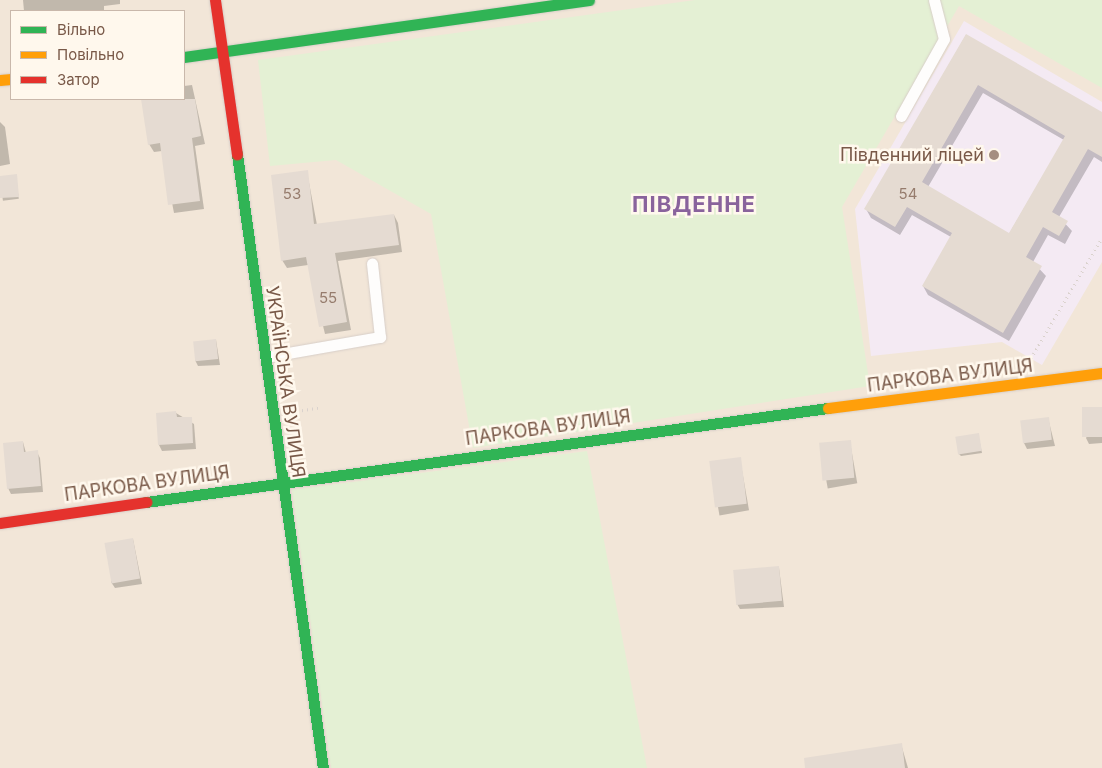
<!DOCTYPE html>
<meta charset="utf-8">
<style>
body{margin:0}
#map{position:relative;width:1102px;height:768px;overflow:hidden;background:#f8f3eb;font-family:Inter,sans-serif}
div>[style]{position:absolute}
.residential>*{inset:0;background:#f2e6d8}
.education>*{inset:0;background:#f4eaf3}
.green>*{inset:0;background:#e4f0d4}
.shadow>*{inset:0;background:#0003;transform-origin:0 0}
.building>*{inset:0;background:#e5dbd2;transform-origin:0 0}
.path>*{height:3px;margin-top:-1.5px;transform-origin:0;background:repeating-linear-gradient(90deg,#dad2cd 0 1px,transparent 0 5px)}
.roads{filter:drop-shadow(0 0 1px #d7cec8) drop-shadow(0 0 1px #d7cec8)}
.lane>*{height:11px;margin:-5.5px;padding:0 5.5px;transform-origin:5.5px;border-radius:5.5px;background:#fefdfc}
.fast>*{height:11px;margin:-5.5px;padding:0 5.5px;transform-origin:5.5px;border-radius:5.5px;background:#30b455}
.slow>*{height:11px;margin:-5.5px;padding:0 5.5px;transform-origin:5.5px;border-radius:5.5px;background:#ff9f0a}
.jam>*{height:11px;margin:-5.5px;padding:0 5.5px;transform-origin:5.5px;border-radius:5.5px;background:#e5322d}
.dots>*{width:14px;height:14px;translate:-50% -50%;box-sizing:border-box;border:2px solid #fff8ed;border-radius:50%}
span{translate:-50% -50%;white-space:nowrap;text-align:center;line-height:1.15;-webkit-text-stroke:5px #fff8ed;paint-order:stroke}
.number-label{font-size:15px;color:#967c6d}
.number-label span{-webkit-text-stroke-width:0}
.poi-label{font-size:18px;color:#795948}
.right{translate:-100% -50%;text-align:right}
.street-label{font-size:18px;color:#795948}
.district-label{font-size:22px;color:#89639c;font-weight:700;letter-spacing:1px}
.legend{position:absolute;left:10px;top:10px;width:175px;height:90px;box-sizing:border-box;background:#fff8ed;border:1px solid #c9b8ab;margin:0;padding:6px 9px;list-style:none;font-size:15px;color:#795948}
.legend li{display:flex;align-items:center;gap:10px;height:25px}
.legend b{width:25px;border:1px solid #c9b8ab}
</style>
<div id="map">
<div class="residential">
<i style="clip-path:polygon(evenodd,0 0,1102px 0,1102px 768px,0 768px,0 0,11px 11px,184px 11px,184px 99px,11px 99px,11px 11px)"></i>
</div>
<div class="education">
<i style="clip-path:polygon(964px 21px,1102px 102px,1102px 262px,1042px 365px,1002px 342px,871px 356px,855px 209px)"></i>
</div>
<div class="green">
<i style="clip-path:polygon(695px 0,1102px 0,1102px 88px,959px 6px,842px 207px,870px 386px,473px 448px,431px 214px,336px 160px,270px 166px,258px 60px)"></i>
<i style="clip-path:polygon(587px 451px,647px 768px,331px 768px,292px 490px)"></i>
</div>
<div class="shadow">
<i style="clip-path:polygon(23px 0,120px 0,120px 4px,104px 6px,104px 11px,24px 11px)"></i>
<i style="clip-path:polygon(evenodd,966px 35px,1102px 114px,1102px 162px,1094px 157px,1059px 217px,1072px 231px,1065px 244px,1048px 235px,1033px 262px,1046px 276px,1009px 341px,928px 295px,923px 286px,951px 237px,912px 215px,900px 235px,871px 218px,866px 209px,966px 35px,983px 93px,1064px 140px,1009px 234px,928px 187px,983px 93px)"></i>
<i style="clip-path:polygon(192px 85px,205px 144px,195px 146px,204px 209px,174px 213px,162px 151px,154px 152px,149px 144px,142px 99px,184px 99px,184px 86px)"></i>
<i style="clip-path:polygon(0 122px,5px 127px,10px 164px,0 166px)"></i>
<i style="clip-path:polygon(307px 172px,317px 225px,394px 215px,398px 223px,402px 252px,338px 261px,351px 330px,325px 334px,308px 265px,287px 268px,282px 260px)"></i>
<i style="left:16px;top:176px;width:23px;height:16px;rotate:83deg"></i>
<i style="clip-path:polygon(216px 340px,220px 365px,198px 366px,195px 360px)"></i>
<i style="clip-path:polygon(1102px 408px,1102px 443px,1089px 444px,1086px 438px)"></i>
<i style="clip-path:polygon(176px 413px,194px 424px,196px 449px,162px 451px,159px 445px)"></i>
<i style="clip-path:polygon(1048px 418px,1055px 446px,1027px 449px,1024px 443px)"></i>
<i style="clip-path:polygon(978px 434px,982px 453px,961px 456px,959px 454px)"></i>
<i style="clip-path:polygon(23px 442px,26px 453px,37px 452px,40px 458px,43px 492px,11px 494px,8px 488px)"></i>
<i style="left:850px;top:442px;width:42px;height:30px;rotate:80deg"></i>
<i style="left:740px;top:459px;width:52px;height:30px;rotate:80deg"></i>
<i style="clip-path:polygon(133px 539px,142px 584px,115px 588px,111px 582px)"></i>
<i style="clip-path:polygon(779px 568px,784px 607px,740px 609px,737px 604px)"></i>
<i style="clip-path:polygon(901px 744px,908px 768px,810px 768px)"></i>
</div>
<div class="building">
<i style="clip-path:polygon(evenodd,966px 34px,1102px 112px,1102px 157px,1088px 149px,1052px 212px,1068px 221px,1059px 236px,1043px 227px,1026px 257px,1042px 266px,1003px 333px,922px 286px,952px 233px,907px 207px,895px 227px,864px 209px,966px 34px,978px 85px,1065px 136px,1009px 233px,922px 182px,978px 85px)"></i>
<i style="clip-path:polygon(141px 99px,195px 99px,201px 136px,192px 138px,200px 201px,168px 205px,160px 143px,148px 145px)"></i>
<i style="clip-path:polygon(308px 170px,314px 224px,394px 214px,399px 245px,335px 253px,347px 322px,319px 327px,306px 257px,281px 261px,271px 175px)"></i>
<i style="clip-path:polygon(17px 174px,19px 197px,0 198px,0 176px)"></i>
<i style="left:216px;top:339px;width:20px;height:23px;rotate:84deg"></i>
<i style="left:1102px;top:407px;width:30px;height:20px;rotate:90deg"></i>
<i style="clip-path:polygon(176px 411px,177px 417px,192px 417px,193px 443px,158px 445px,156px 413px)"></i>
<i style="left:1049px;top:417px;width:23px;height:29px;rotate:83deg"></i>
<i style="left:979px;top:433px;width:18px;height:24px;rotate:81deg"></i>
<i style="left:851px;top:440px;width:38px;height:32px;rotate:85deg"></i>
<i style="clip-path:polygon(23px 441px,24px 452px,38px 450px,41px 486px,7px 489px,3px 443px)"></i>
<i style="left:741px;top:457px;width:47px;height:32px;rotate:83deg"></i>
<i style="left:133px;top:538px;width:41px;height:29px;rotate:80deg"></i>
<i style="left:779px;top:566px;width:35px;height:46px;rotate:85deg"></i>
<i style="clip-path:polygon(902px 743px,905px 768px,805px 768px,804px 758px)"></i>
</div>
<div class="path">
<i style="left:1031px;top:358px;width:139px;rotate:-59.4deg"></i>
<i style="left:297px;top:411px;width:24px;rotate:-9deg"></i>
</div>
<div class="roads">
<div class="lane">
<i style="left:901px;top:116px;width:88px;rotate:-60.8deg"></i>
<i style="left:944px;top:39px;width:40px;rotate:-104.4deg"></i>
<i style="left:265px;top:357px;width:117px;rotate:-9.9deg"></i>
<i style="left:380px;top:337px;width:74px;rotate:-96.2deg"></i>
</div>
<div class="fast">
<i style="left:184px;top:57px;width:409px;rotate:-8deg"></i>
<i style="left:237px;top:154px;width:620px;rotate:82.03deg"></i>
<i style="left:146px;top:502px;width:688px;rotate:-7.85deg"></i>
</div>
<div class="slow">
<i style="left:0;top:80px;width:11px;rotate:-5deg"></i>
<i style="left:828px;top:408px;width:276px;rotate:-7.3deg"></i>
</div>
<div class="jam">
<i style="left:215px;top:0;width:156px;rotate:81.9deg"></i>
<i style="left:0;top:523px;width:148px;rotate:-8.2deg"></i>
</div>
</div>
<div class="dots">
<i style="left:994px;top:155px;background:#a58f81"></i>
</div>
<div class="number-label">
<span style="left:292px;top:194px">53</span>
<span style="left:908px;top:194px">54</span>
<span style="left:328px;top:298px">55</span>
</div>
<div class="poi-label">
<span class="right" style="left:984px;top:155px">Південний ліцей</span>
</div>
<div class="street-label">
<span style="left:950px;top:376px;rotate:-7deg">ПАРКОВА ВУЛИЦЯ</span>
<span style="left:285px;top:382px;rotate:82deg">УКРАЇНСЬКА ВУЛИЦЯ</span>
<span style="left:548px;top:428px;rotate:-8deg">ПАРКОВА ВУЛИЦЯ</span>
<span style="left:147px;top:484px;rotate:-8deg">ПАРКОВА ВУЛИЦЯ</span>
</div>
<div class="district-label">
<span style="left:694px;top:205px">ПІВДЕННЕ</span>
</div>
<ul class="legend">
<li><b style="height:6px;background:#30b455"></b>Вільно</li>
<li><b style="height:6px;background:#ff9f0a"></b>Повільно</li>
<li><b style="height:6px;background:#e5322d"></b>Затор</li>
</ul>
</div>
